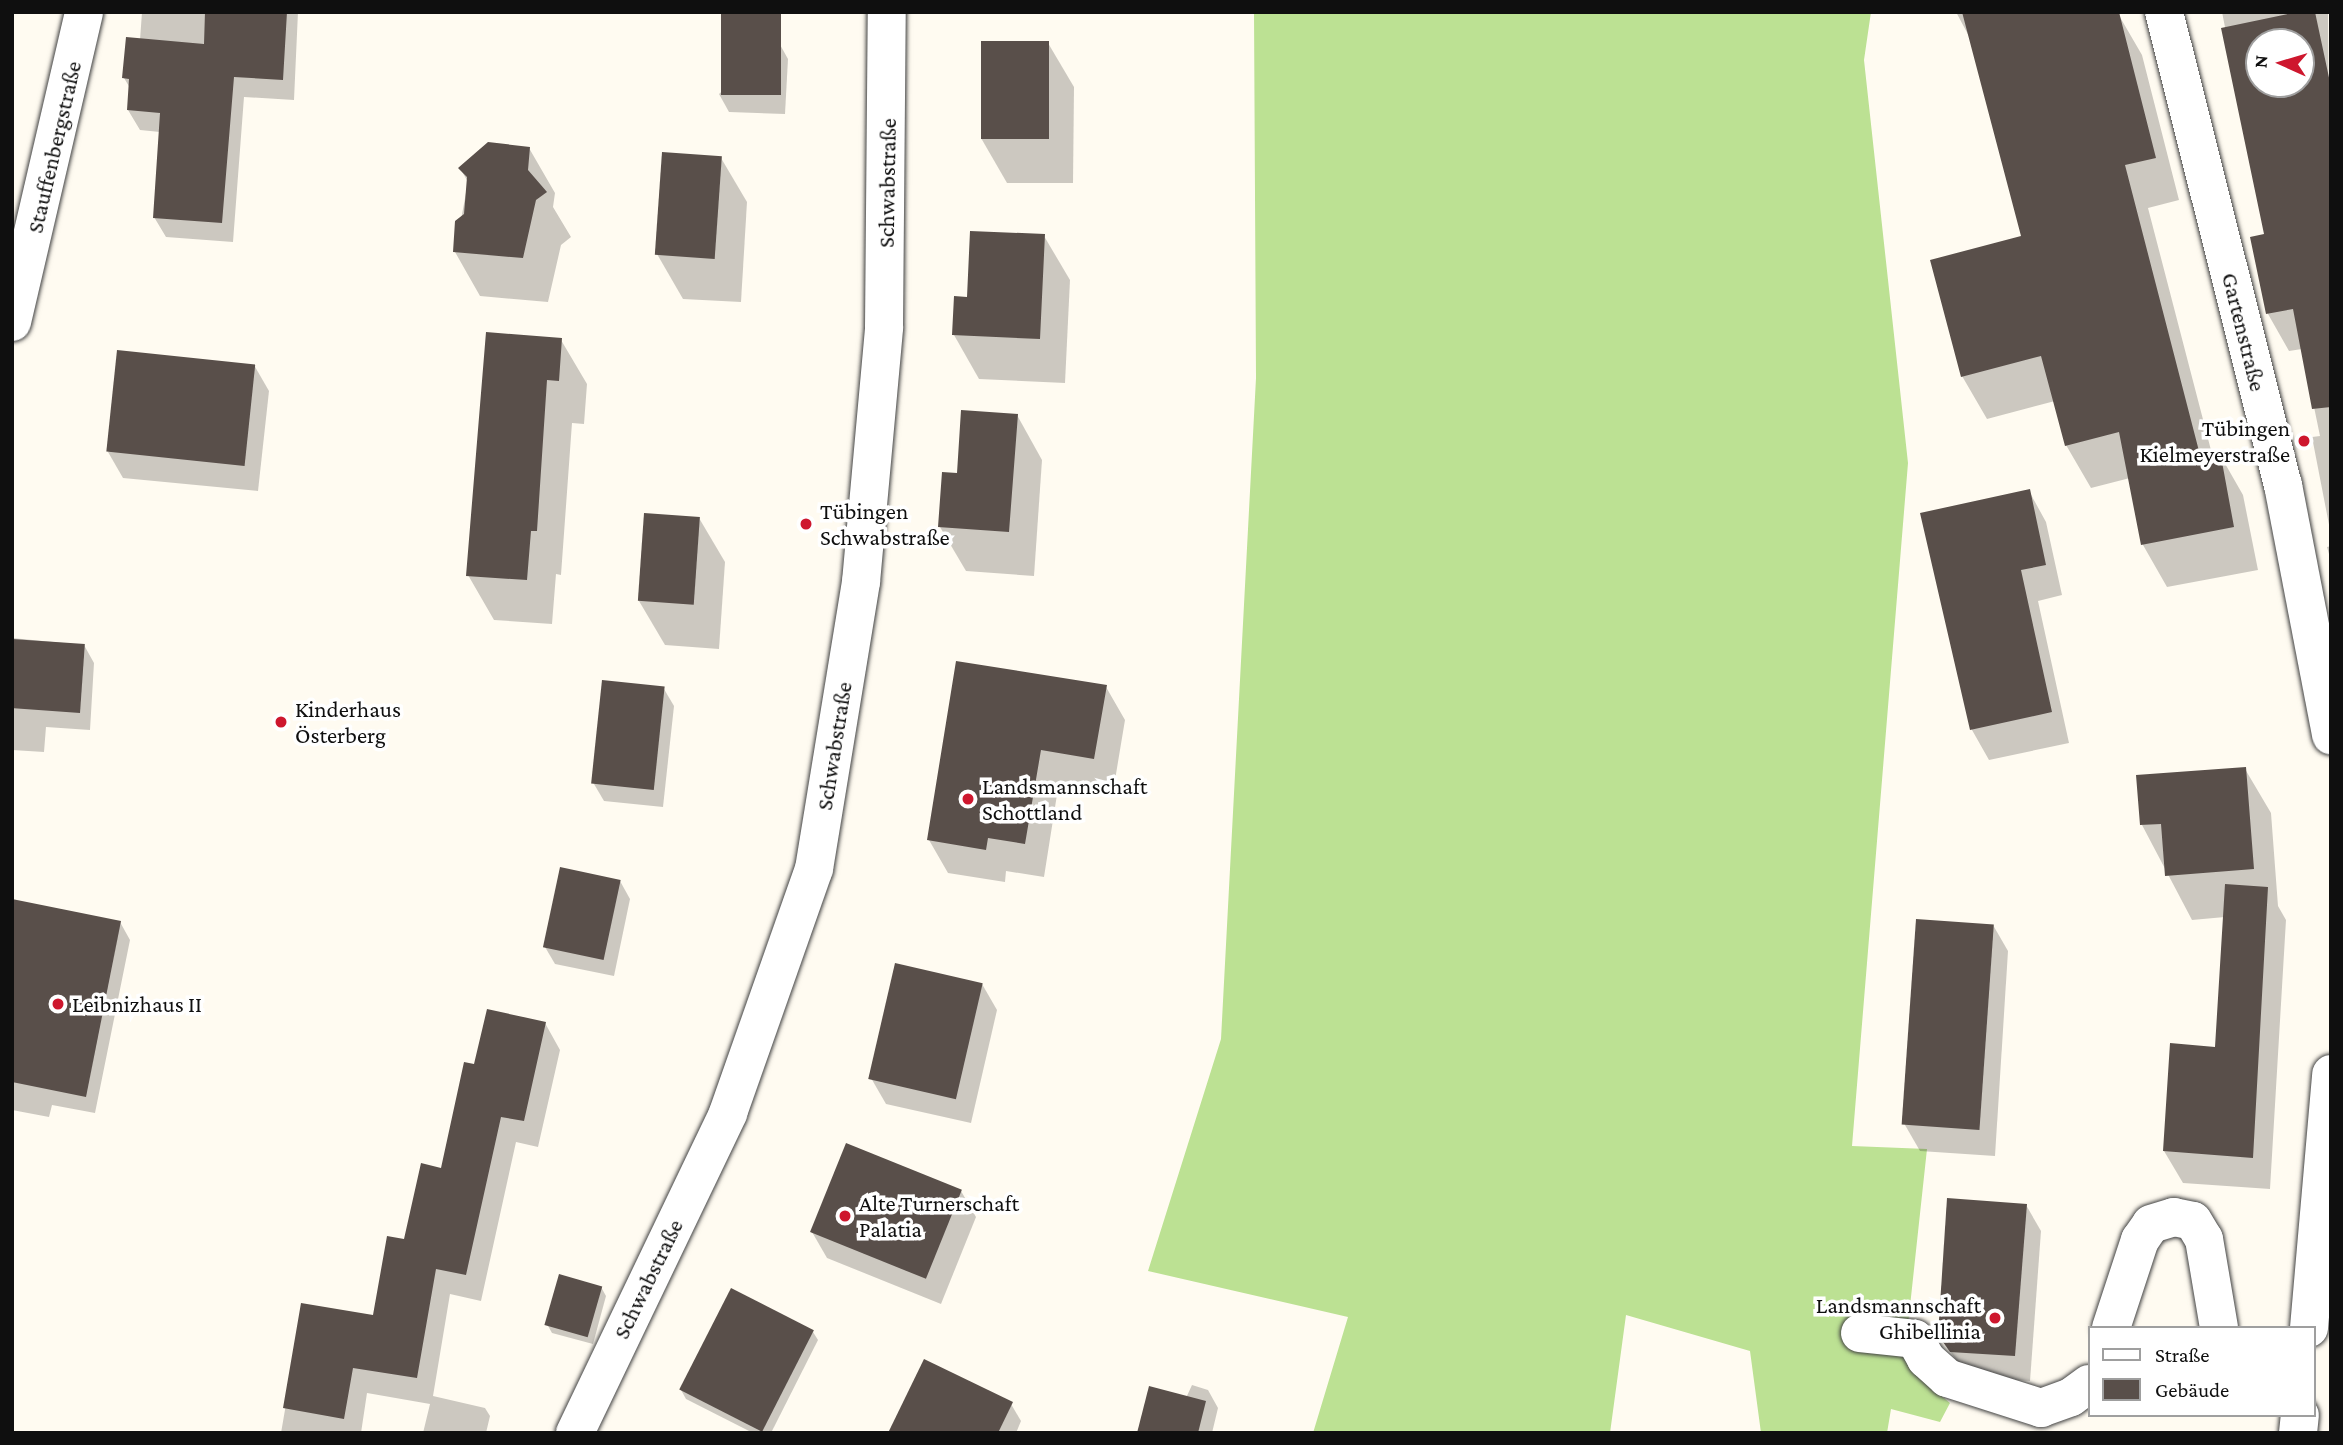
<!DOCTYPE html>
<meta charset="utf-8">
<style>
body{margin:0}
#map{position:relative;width:2343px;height:1445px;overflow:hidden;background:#fffbf1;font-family:"Crimson Pro",serif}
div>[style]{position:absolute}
.forest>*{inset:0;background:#bce193}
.shadow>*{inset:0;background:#0003}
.building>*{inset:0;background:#594f4a;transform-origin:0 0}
.roads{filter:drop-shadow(0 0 2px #424242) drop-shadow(0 0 2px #424242)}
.minor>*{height:38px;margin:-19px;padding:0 19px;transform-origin:19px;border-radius:19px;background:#fff}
.dots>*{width:19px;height:19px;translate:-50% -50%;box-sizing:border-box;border:4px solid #fff;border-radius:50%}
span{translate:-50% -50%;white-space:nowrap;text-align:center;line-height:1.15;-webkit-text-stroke:7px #fff;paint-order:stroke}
.street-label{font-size:23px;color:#0f0f0f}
.poi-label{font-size:23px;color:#0f0f0f}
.right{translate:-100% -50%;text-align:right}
.left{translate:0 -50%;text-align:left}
.frame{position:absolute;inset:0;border:14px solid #0f0f0f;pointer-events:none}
.legend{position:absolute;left:2088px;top:1326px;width:228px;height:91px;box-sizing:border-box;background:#fff;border:2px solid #9f9f9f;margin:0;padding:9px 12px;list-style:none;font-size:21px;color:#0f0f0f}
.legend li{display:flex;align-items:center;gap:14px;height:35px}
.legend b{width:35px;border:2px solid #9f9f9f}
.north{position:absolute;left:2245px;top:28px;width:70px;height:70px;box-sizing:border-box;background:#fff;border:2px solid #9f9f9f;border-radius:50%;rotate:274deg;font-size:19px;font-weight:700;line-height:28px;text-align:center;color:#0f0f0f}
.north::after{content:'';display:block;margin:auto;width:24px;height:32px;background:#ce172e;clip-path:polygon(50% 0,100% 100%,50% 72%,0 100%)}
</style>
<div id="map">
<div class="forest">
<i style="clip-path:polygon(1254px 12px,1871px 12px,1864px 60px,1908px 463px,1852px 1146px,1927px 1149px,1907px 1334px,1929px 1386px,1950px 1403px,1940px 1422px,1891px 1409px,1887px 1433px,1761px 1433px,1750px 1351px,1626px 1315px,1610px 1433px,1313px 1433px,1348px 1317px,1148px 1271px,1221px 1039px,1256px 378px)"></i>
</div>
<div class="shadow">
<i style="clip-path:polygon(142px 12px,298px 12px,294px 100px,244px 97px,233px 242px,166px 237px,154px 217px,160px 132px,140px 130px,128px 110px,130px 88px,124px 78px,140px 40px)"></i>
<i style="clip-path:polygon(1956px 12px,2117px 12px,2142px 55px,2179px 200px,2148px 208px,2212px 454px,2219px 453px,2243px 495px,2258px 570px,2167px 587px,2143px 545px,2130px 478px,2091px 488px,2066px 445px,2055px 401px,1987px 419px,1962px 376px,2023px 238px,1971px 40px)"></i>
<i style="clip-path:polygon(evenodd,2222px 12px,2328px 12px,2331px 535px,2312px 437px,2320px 436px,2302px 349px,2289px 351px,2268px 314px,2266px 236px,2222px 12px,2259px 42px,2301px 42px,2301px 84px,2259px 84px,2259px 42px)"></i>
<i style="clip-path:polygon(778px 41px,788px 59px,785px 114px,729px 112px,719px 94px)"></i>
<i style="clip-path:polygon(1048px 43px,1074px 87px,1073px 183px,1007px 183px,981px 138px)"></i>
<i style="clip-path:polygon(529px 148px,555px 193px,553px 207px,571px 237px,561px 245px,548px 302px,480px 296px,455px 252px,468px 182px,460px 168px)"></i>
<i style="clip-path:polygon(721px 158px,747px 202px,741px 302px,683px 299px,657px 254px)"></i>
<i style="clip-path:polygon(1044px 236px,1070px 280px,1065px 383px,979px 379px,954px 335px,969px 299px)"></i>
<i style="clip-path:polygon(561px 340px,587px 384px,584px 424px,572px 423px,561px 575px,556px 574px,552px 624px,494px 620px,468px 575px)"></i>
<i style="clip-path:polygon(254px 365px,269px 391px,258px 491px,123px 478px,108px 452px)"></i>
<i style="clip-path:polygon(1017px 415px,1042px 460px,1034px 576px,966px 571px,940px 527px,958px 475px)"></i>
<i style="clip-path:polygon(2029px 491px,2046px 522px,2062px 595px,2038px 601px,2069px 743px,1989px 760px,1972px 730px,1922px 515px)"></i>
<i style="clip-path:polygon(699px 518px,725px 562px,719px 649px,665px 645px,639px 601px)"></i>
<i style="clip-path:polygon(2331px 546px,2331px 561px,2327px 547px)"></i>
<i style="clip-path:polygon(12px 638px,84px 645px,94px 663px,90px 730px,46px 727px,44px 752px,12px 750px)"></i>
<i style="clip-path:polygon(1106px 687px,1125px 720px,1113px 792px,1059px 782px,1044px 877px,1006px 871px,1005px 882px,948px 873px,929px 840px)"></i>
<i style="clip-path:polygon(664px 689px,674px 706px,663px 807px,604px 801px,594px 784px)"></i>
<i style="clip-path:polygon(2245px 769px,2271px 813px,2278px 906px,2286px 920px,2270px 1189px,2183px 1183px,2164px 1151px,2217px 1048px,2225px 917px,2192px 920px,2142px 825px)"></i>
<i style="clip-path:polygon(620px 881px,630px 899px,614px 976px,555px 964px,545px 947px)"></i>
<i style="clip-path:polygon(12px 901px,120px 922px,130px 940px,95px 1113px,52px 1105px,49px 1117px,12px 1110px)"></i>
<i style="clip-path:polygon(1993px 925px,2008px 951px,1995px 1156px,1920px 1151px,1905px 1125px)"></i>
<i style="clip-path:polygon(982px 984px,997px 1010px,971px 1123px,886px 1104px,871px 1078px)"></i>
<i style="clip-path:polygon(545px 1023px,560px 1050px,538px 1147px,516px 1142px,481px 1301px,450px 1294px,433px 1396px,485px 1408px,490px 1416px,486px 1433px,423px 1433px,430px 1404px,367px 1393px,361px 1433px,281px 1433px,303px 1305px,374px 1317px,405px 1241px,442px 1170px,475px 1066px)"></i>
<i style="clip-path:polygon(961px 1191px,976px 1217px,941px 1304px,827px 1258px,812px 1232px)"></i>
<i style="clip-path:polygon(2026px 1205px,2041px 1231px,2030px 1381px,1967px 1377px,1939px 1334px)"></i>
<i style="clip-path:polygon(601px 1287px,606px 1296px,593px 1344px,552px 1333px,547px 1324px)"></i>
<i style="clip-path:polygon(813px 1332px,818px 1340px,771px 1433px,753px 1433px,686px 1399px,681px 1390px)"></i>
<i style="clip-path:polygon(1192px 1385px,1208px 1390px,1218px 1408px,1212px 1433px,1139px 1433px,1186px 1398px)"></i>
<i style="clip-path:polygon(1011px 1404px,1021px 1421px,1016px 1433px,890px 1433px)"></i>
</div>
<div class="building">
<i style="clip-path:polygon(205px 12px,287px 12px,283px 80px,234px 77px,222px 223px,153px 218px,160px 113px,127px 110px,129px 79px,122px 78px,126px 37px,204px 44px)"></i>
<i style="left:721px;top:12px;width:60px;height:83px"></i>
<i style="clip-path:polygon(1962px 12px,2119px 12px,2156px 158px,2125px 165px,2200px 455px,2220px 451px,2234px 527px,2141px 545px,2119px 432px,2065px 446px,2041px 356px,1961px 377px,1930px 260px,2021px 236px)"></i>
<i style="clip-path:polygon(evenodd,2297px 12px,2315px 12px,2331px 87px,2331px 407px,2312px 409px,2293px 309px,2266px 314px,2250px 237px,2264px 234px,2221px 28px,2297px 12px,2259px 42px,2301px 42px,2301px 84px,2259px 84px,2259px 42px)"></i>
<i style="left:981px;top:41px;width:68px;height:98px"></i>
<i style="clip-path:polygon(488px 142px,530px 147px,528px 170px,547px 192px,536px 200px,523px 258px,453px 252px,455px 221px,464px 214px,467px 177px,458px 168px)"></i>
<i style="left:662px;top:152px;width:60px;height:103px;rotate:4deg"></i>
<i style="clip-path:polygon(970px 231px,1045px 234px,1040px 339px,952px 335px,954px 296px,967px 297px)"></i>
<i style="clip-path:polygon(486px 332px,562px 338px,559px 381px,547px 380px,537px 531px,531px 531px,527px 580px,466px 576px)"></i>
<i style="left:117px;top:350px;width:139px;height:102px;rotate:6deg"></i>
<i style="clip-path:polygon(961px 410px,1018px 414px,1009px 532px,938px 527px,942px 472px,957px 473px)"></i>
<i style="clip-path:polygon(2030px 489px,2046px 565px,2021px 570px,2052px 712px,1970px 730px,1920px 513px)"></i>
<i style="left:644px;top:513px;width:56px;height:88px;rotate:4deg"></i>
<i style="left:12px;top:639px;width:73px;height:69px;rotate:4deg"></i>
<i style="clip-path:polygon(956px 661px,1107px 685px,1094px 759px,1041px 750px,1025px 844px,988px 838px,986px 850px,927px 840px)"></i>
<i style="left:602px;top:680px;width:63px;height:104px;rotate:6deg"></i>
<i style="clip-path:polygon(2246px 767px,2254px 869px,2165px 876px,2161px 824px,2140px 825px,2136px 775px)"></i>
<i style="left:560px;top:867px;width:62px;height:82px;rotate:12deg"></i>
<i style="clip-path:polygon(2225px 884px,2268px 887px,2253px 1158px,2163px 1151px,2170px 1043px,2215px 1047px)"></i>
<i style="clip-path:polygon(12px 899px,121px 921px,86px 1097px,12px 1082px)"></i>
<i style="left:1916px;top:919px;width:78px;height:206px;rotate:4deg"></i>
<i style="left:895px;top:963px;width:90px;height:119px;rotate:13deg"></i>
<i style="clip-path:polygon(487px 1009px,546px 1022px,524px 1121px,501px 1117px,466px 1275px,436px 1269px,417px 1378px,353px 1368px,344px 1419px,283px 1408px,301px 1303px,373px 1315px,387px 1236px,404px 1239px,421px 1163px,441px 1168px,464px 1062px,474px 1064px)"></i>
<i style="left:846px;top:1143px;width:125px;height:96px;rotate:22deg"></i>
<i style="clip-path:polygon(1947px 1198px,2027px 1204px,2015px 1356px,1950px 1352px,1938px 1335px)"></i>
<i style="left:559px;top:1274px;width:45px;height:53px;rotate:16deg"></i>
<i style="left:731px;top:1288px;width:93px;height:114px;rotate:27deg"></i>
<i style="clip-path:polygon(924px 1359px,1013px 1402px,998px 1433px,888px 1433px)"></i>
<i style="clip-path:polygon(1149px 1386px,1206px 1401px,1198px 1433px,1137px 1433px)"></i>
</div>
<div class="roads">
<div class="minor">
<i style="left:2164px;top:12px;width:488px;rotate:75.9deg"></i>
<i style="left:2283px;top:485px;width:255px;rotate:79.1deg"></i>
<i style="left:12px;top:322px;width:318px;rotate:-76.9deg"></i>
<i style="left:2111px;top:1328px;width:93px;rotate:-71.8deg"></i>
<i style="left:2140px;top:1240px;width:19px;rotate:-55deg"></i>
<i style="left:2151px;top:1224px;width:24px;rotate:-17deg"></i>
<i style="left:2174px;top:1217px;width:19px;rotate:12deg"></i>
<i style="left:2193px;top:1221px;width:21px;rotate:59deg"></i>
<i style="left:2204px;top:1239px;width:90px;rotate:80.4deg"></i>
<i style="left:2309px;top:1328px;width:255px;rotate:-85deg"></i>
<i style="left:1860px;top:1333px;width:55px;rotate:6.2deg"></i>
<i style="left:1915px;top:1339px;width:23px;rotate:61deg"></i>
<i style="left:1926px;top:1359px;width:28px;rotate:42deg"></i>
<i style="left:1947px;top:1378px;width:99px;rotate:17.7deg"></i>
<i style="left:2041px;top:1408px;width:32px;rotate:-20deg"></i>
<i style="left:2071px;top:1397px;width:22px;rotate:-36deg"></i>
<i style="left:575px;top:1433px;width:355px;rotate:-64.4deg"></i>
<i style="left:728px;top:1113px;width:259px;rotate:-70.6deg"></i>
<i style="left:814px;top:869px;width:291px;rotate:-80.7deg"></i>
<i style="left:861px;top:582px;width:256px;rotate:-84.8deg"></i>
<i style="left:884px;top:327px;width:315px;rotate:-89.5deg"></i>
<i style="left:2298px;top:1433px;width:18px;rotate:-84deg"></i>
</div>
</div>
<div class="dots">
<i style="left:2304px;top:441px;background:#ce172e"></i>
<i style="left:806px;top:524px;background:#ce172e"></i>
<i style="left:281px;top:722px;background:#ce172e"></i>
<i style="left:968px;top:799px;background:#ce172e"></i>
<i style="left:58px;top:1004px;background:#ce172e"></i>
<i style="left:845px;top:1216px;background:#ce172e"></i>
<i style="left:1995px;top:1318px;background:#ce172e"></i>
</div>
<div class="street-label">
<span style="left:54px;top:147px;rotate:-77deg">Stauffenbergstraße</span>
<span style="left:887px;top:183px;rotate:-89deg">Schwabstraße</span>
<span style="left:2244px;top:332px;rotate:76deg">Gartenstraße</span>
<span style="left:834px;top:746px;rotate:-81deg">Schwabstraße</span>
<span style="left:648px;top:1279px;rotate:-64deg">Schwabstraße</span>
</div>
<div class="poi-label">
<span class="right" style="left:2290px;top:441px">Tübingen<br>Kielmeyerstraße</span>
<span class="left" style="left:820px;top:524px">Tübingen<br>Schwabstraße</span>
<span class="left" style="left:295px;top:722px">Kinderhaus<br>Österberg</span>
<span class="left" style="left:982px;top:799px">Landsmannschaft<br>Schottland</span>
<span class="left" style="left:72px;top:1004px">Leibnizhaus II</span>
<span class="left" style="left:859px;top:1216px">Alte Turnerschaft<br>Palatia</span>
<span class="right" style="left:1981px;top:1318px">Landsmannschaft<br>Ghibellinia</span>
</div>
<div class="frame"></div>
<ul class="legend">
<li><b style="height:9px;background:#fff"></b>Straße</li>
<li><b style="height:19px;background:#594f4a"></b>Gebäude</li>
</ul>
<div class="north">N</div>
</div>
